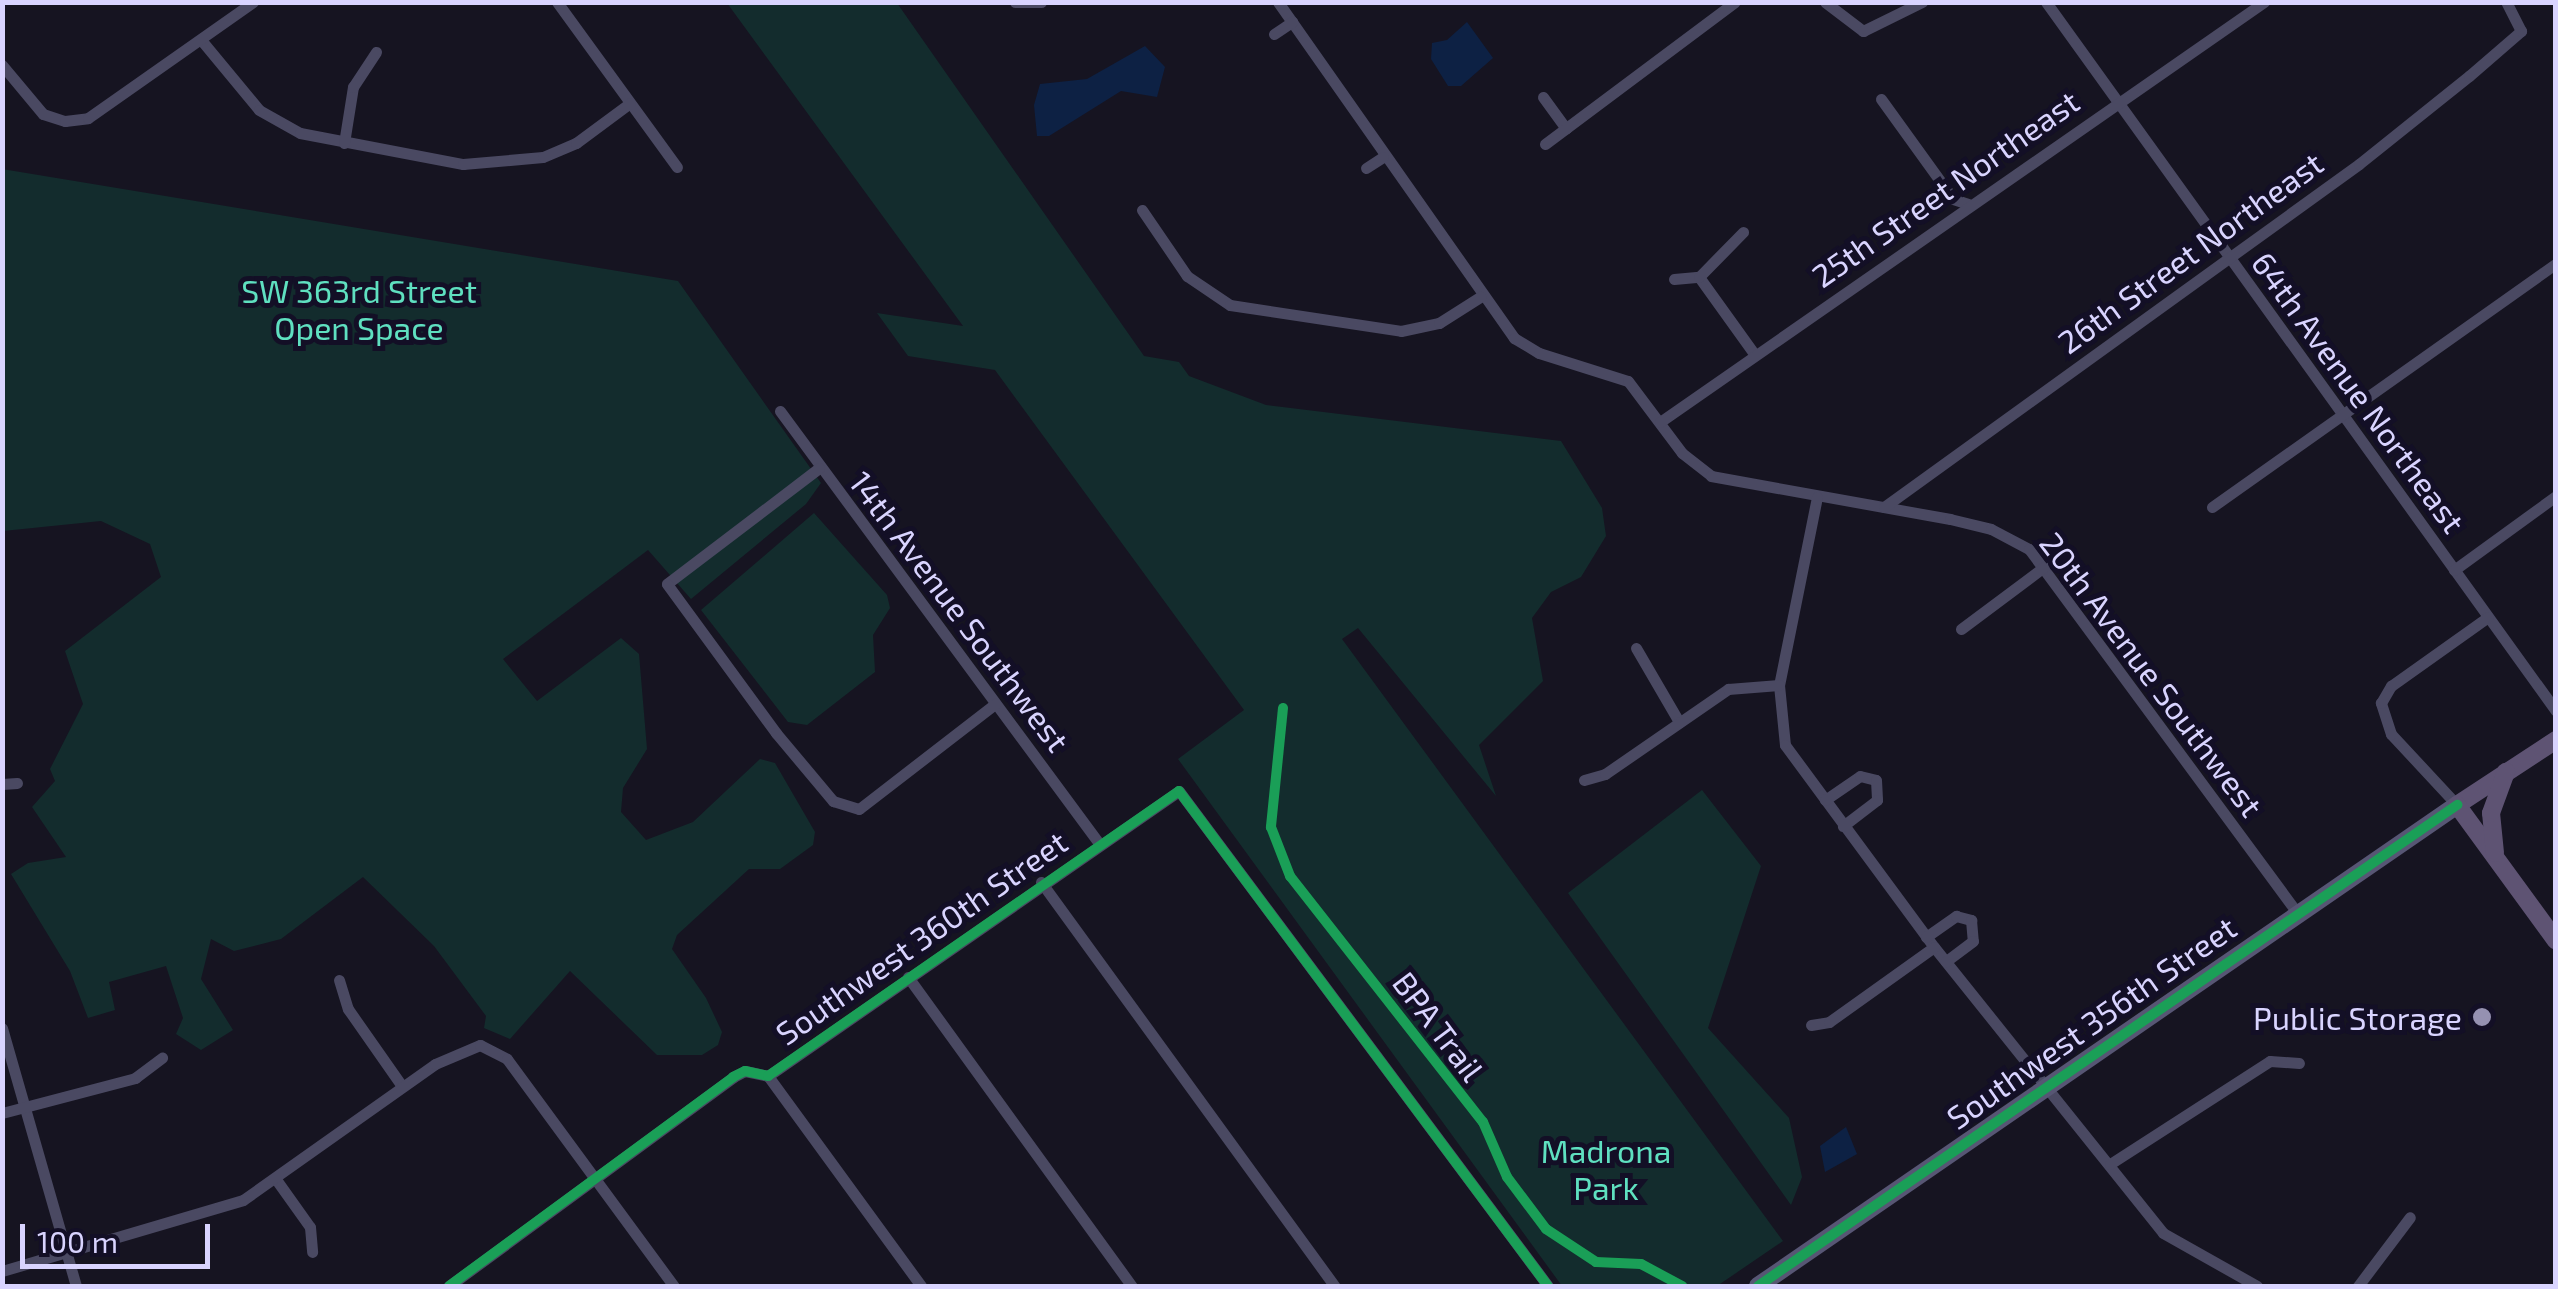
<!DOCTYPE html>
<style>
body{margin:0}
#map{position:relative;width:2558px;height:1289px;overflow:hidden;background:#161421;font-family:"Exo 2",sans-serif}
div>[style]{position:absolute}
.green>*{inset:0;background:#132c2d}
.water>*{inset:0;background:#0d2144}
.street>*{height:11px;margin:-5.5px;padding:0 5.5px;transform-origin:5.5px;border-radius:5.5px;background:#4a4962}
.secondary>*{height:18px;margin:-9px;padding:0 9px;transform-origin:9px;border-radius:9px;background:#575674}
.primary>*{height:18px;margin:-9px;padding:0 9px;transform-origin:9px;border-radius:9px;background:#5e5373}
.cycleway>*{height:10px;margin:-5px;padding:0 5px;transform-origin:5px;border-radius:5px;background:#1a9f57}
.dots>*{width:28px;height:28px;translate:-50% -50%;box-sizing:border-box;border:5px solid #130f26;border-radius:50%}
span{translate:-50% -50%;white-space:nowrap;text-align:center;line-height:1.15;-webkit-text-stroke:10px #130f26;paint-order:stroke}
.street-label{font-size:32px;color:#d9d4ff}
.park-label{font-size:32px;color:#5fe0c0}
.poi-label{font-size:32px;color:#d9d4ff}
.right{translate:-100% -50%;text-align:right}
.frame{position:absolute;inset:0;border:5px solid #d9d4ff;pointer-events:none}
.scale{position:absolute;left:20px;top:1224px;width:190px;height:45px;box-sizing:border-box;border:5px solid #d9d4ff;border-top:0;padding-left:12px;font-size:30px;line-height:35px;white-space:nowrap;color:#d9d4ff;-webkit-text-stroke:8px #130f26;paint-order:stroke}
</style>
<div id="map">
<div class="green">
<i style="clip-path:polygon(727px 3px,897px 3px,1144px 356px,1179px 362px,1189px 376px,1266px 405px,1561px 441px,1602px 508px,1606px 536px,1581px 577px,1551px 592px,1532px 618px,1543px 681px,1479px 745px,1496px 796px,1358px 628px,1342px 639px,1783px 1241px,1717px 1286px,1562px 1286px,1178px 759px,1244px 710px,995px 370px,908px 356px,877px 313px,963px 326px)"></i>
<i style="clip-path:polygon(2px 169px,678px 281px,821px 483px,806px 504px,691px 599px,648px 550px,503px 659px,537px 701px,621px 638px,639px 654px,647px 749px,623px 788px,621px 812px,646px 840px,693px 822px,760px 759px,775px 763px,815px 832px,813px 845px,780px 869px,749px 869px,677px 935px,672px 949px,706px 998px,722px 1032px,718px 1045px,702px 1055px,657px 1055px,570px 971px,510px 1039px,484px 1028px,486px 1016px,434px 946px,363px 877px,281px 939px,234px 951px,211px 939px,201px 979px,233px 1030px,201px 1050px,176px 1034px,183px 1018px,166px 966px,109px 982px,115px 1010px,88px 1018px,70px 971px,11px 874px,28px 863px,66px 857px,32px 807px,55px 781px,50px 769px,83px 704px,65px 651px,161px 577px,150px 544px,101px 521px,3px 531px)"></i>
<i style="clip-path:polygon(814px 513px,887px 595px,890px 608px,873px 635px,875px 672px,807px 725px,788px 722px,701px 610px)"></i>
<i style="clip-path:polygon(1702px 790px,1761px 866px,1708px 1028px,1789px 1118px,1802px 1177px,1791px 1205px,1568px 893px)"></i>
</div>
<div class="water">
<i style="clip-path:polygon(1467px 22px,1493px 58px,1461px 86px,1448px 86px,1431px 59px,1432px 43px,1447px 40px)"></i>
<i style="clip-path:polygon(1145px 46px,1165px 67px,1157px 97px,1121px 91px,1049px 136px,1037px 136px,1034px 105px,1040px 84px,1087px 79px)"></i>
<i style="clip-path:polygon(1846px 1127px,1857px 1154px,1825px 1172px,1820px 1146px)"></i>
</div>
<div class="street">
<i style="left:557px;top:2px;width:204px;rotate:54deg"></i>
<i style="left:1015px;top:2px;width:26px"></i>
<i style="left:1278px;top:2px;width:411px;rotate:54.9deg"></i>
<i style="left:1514px;top:338px;width:29px;rotate:31deg"></i>
<i style="left:1539px;top:353px;width:93px;rotate:17.5deg"></i>
<i style="left:1628px;top:381px;width:90px;rotate:53.1deg"></i>
<i style="left:1682px;top:453px;width:37px;rotate:38deg"></i>
<i style="left:1711px;top:476px;width:243px;rotate:10.2deg"></i>
<i style="left:1950px;top:519px;width:42px;rotate:13.7deg"></i>
<i style="left:1991px;top:529px;width:43px;rotate:27.8deg"></i>
<i style="left:2029px;top:549px;width:450px;rotate:53.6deg"></i>
<i style="left:1825px;top:2px;width:48px;rotate:37.3deg"></i>
<i style="left:1863px;top:31px;width:66px;rotate:-26.2deg"></i>
<i style="left:2046px;top:2px;width:873px;rotate:54.27deg"></i>
<i style="left:1274px;top:34px;width:22px;rotate:-34deg"></i>
<i style="left:202px;top:41px;width:89px;rotate:50.4deg"></i>
<i style="left:259px;top:110px;width:47px;rotate:29.3deg"></i>
<i style="left:300px;top:133px;width:166px;rotate:10.8deg"></i>
<i style="left:463px;top:164px;width:80px;rotate:-5deg"></i>
<i style="left:543px;top:157px;width:36px;rotate:-23deg"></i>
<i style="left:576px;top:143px;width:67px;rotate:-36.5deg"></i>
<i style="left:2px;top:65px;width:64px;rotate:50.1deg"></i>
<i style="left:43px;top:114px;width:23px;rotate:18deg"></i>
<i style="left:65px;top:121px;width:23px;rotate:-7deg"></i>
<i style="left:88px;top:118px;width:202px;rotate:-35.1deg"></i>
<i style="left:1543px;top:97px;width:39px;rotate:54deg"></i>
<i style="left:1881px;top:99px;width:123px;rotate:54.2deg"></i>
<i style="left:1953px;top:199px;width:16px;rotate:18deg"></i>
<i style="left:344px;top:143px;width:57px;rotate:-80.9deg"></i>
<i style="left:353px;top:87px;width:42px;rotate:-56.7deg"></i>
<i style="left:1545px;top:144px;width:237px;rotate:-36.8deg"></i>
<i style="left:1366px;top:168px;width:20px;rotate:-33deg"></i>
<i style="left:1142px;top:210px;width:80px;rotate:55.7deg"></i>
<i style="left:1187px;top:276px;width:52px;rotate:34deg"></i>
<i style="left:1230px;top:305px;width:173px;rotate:8.6deg"></i>
<i style="left:1401px;top:331px;width:39px;rotate:-12deg"></i>
<i style="left:1439px;top:323px;width:49px;rotate:-32.4deg"></i>
<i style="left:1699px;top:277px;width:96px;rotate:54.3deg"></i>
<i style="left:1674px;top:279px;width:25px;rotate:-5deg"></i>
<i style="left:1699px;top:277px;width:63px;rotate:-45.6deg"></i>
<i style="left:780px;top:411px;width:536px;rotate:53.58deg"></i>
<i style="left:1660px;top:422px;width:736px;rotate:-34.81deg"></i>
<i style="left:819px;top:468px;width:191px;rotate:142.7deg"></i>
<i style="left:667px;top:584px;width:185px;rotate:53.8deg"></i>
<i style="left:776px;top:733px;width:89px;rotate:50deg"></i>
<i style="left:833px;top:801px;width:27px;rotate:17deg"></i>
<i style="left:859px;top:809px;width:172px;rotate:-37.7deg"></i>
<i style="left:1817px;top:497px;width:192px;rotate:101.4deg"></i>
<i style="left:1779px;top:685px;width:60px;rotate:84.3deg"></i>
<i style="left:1785px;top:745px;width:251px;rotate:53.6deg"></i>
<i style="left:1934px;top:947px;width:366px;rotate:51.3deg"></i>
<i style="left:2163px;top:1233px;width:108px;rotate:29.4deg"></i>
<i style="left:1884px;top:507px;width:586px;rotate:-35.83deg"></i>
<i style="left:2359px;top:164px;width:141px;rotate:-38.7deg"></i>
<i style="left:2469px;top:76px;width:69px;rotate:-40.9deg"></i>
<i style="left:2521px;top:31px;width:33px;rotate:-117deg"></i>
<i style="left:2212px;top:507px;width:422px;rotate:-35.3deg"></i>
<i style="left:2454px;top:570px;width:126px;rotate:-36deg"></i>
<i style="left:1961px;top:629px;width:104px;rotate:-36.8deg"></i>
<i style="left:1636px;top:648px;width:86px;rotate:59.8deg"></i>
<i style="left:1584px;top:780px;width:22px;rotate:-16deg"></i>
<i style="left:1605px;top:774px;width:150px;rotate:-34.6deg"></i>
<i style="left:1728px;top:689px;width:51px;rotate:-4.5deg"></i>
<i style="left:2px;top:784px;width:15px;rotate:-4deg"></i>
<i style="left:1825px;top:800px;width:42px;rotate:-34.4deg"></i>
<i style="left:1860px;top:776px;width:16px;rotate:14deg"></i>
<i style="left:1876px;top:780px;width:20px;rotate:87deg"></i>
<i style="left:1877px;top:800px;width:43px;rotate:142.6deg"></i>
<i style="left:2457px;top:805px;width:97px;rotate:-132.9deg"></i>
<i style="left:2391px;top:734px;width:33px;rotate:-108deg"></i>
<i style="left:2381px;top:703px;width:20px;rotate:-60deg"></i>
<i style="left:2391px;top:686px;width:119px;rotate:-35.4deg"></i>
<i style="left:1041px;top:882px;width:500px;rotate:54deg"></i>
<i style="left:1926px;top:937px;width:37px;rotate:-35deg"></i>
<i style="left:1956px;top:916px;width:16px;rotate:15deg"></i>
<i style="left:1971px;top:920px;width:21px;rotate:85deg"></i>
<i style="left:1973px;top:941px;width:34px;rotate:143deg"></i>
<i style="left:908px;top:977px;width:382px;rotate:54.1deg"></i>
<i style="left:339px;top:980px;width:30px;rotate:73deg"></i>
<i style="left:348px;top:1009px;width:94px;rotate:55deg"></i>
<i style="left:1811px;top:1025px;width:18px;rotate:-9deg"></i>
<i style="left:1829px;top:1022px;width:129px;rotate:-35.5deg"></i>
<i style="left:2px;top:1028px;width:268px;rotate:74deg"></i>
<i style="left:768px;top:1076px;width:260px;rotate:53.9deg"></i>
<i style="left:2px;top:1113px;width:138px;rotate:-14.7deg"></i>
<i style="left:135px;top:1078px;width:34px;rotate:-37deg"></i>
<i style="left:2110px;top:1164px;width:190px;rotate:-32.8deg"></i>
<i style="left:2270px;top:1061px;width:29px;rotate:4deg"></i>
<i style="left:275px;top:1178px;width:60px;rotate:54.5deg"></i>
<i style="left:310px;top:1227px;width:25px;rotate:85deg"></i>
<i style="left:2px;top:1271px;width:251px;rotate:-16.4deg"></i>
<i style="left:243px;top:1200px;width:235px;rotate:-35.3deg"></i>
<i style="left:435px;top:1064px;width:49px;rotate:-22.9deg"></i>
<i style="left:480px;top:1045px;width:30px;rotate:27deg"></i>
<i style="left:507px;top:1059px;width:282px;rotate:53.7deg"></i>
<i style="left:449px;top:1286px;width:353px;rotate:-36.3deg"></i>
<i style="left:733px;top:1077px;width:13px;rotate:-27deg"></i>
<i style="left:745px;top:1071px;width:24px;rotate:12deg"></i>
<i style="left:768px;top:1076px;width:500px;rotate:-34.74deg"></i>
<i style="left:1179px;top:791px;width:617px;rotate:53.3deg"></i>
<i style="left:2358px;top:1286px;width:86px;rotate:-53deg"></i>
</div>
<div class="secondary">
<i style="left:1758px;top:1286px;width:849px;rotate:-34.53deg"></i>
</div>
<div class="primary">
<i style="left:2556px;top:740px;width:118px;rotate:146.7deg"></i>
<i style="left:2457px;top:805px;width:168px;rotate:53.9deg"></i>
<i style="left:2495px;top:853px;width:40px;rotate:-95.7deg"></i>
<i style="left:2491px;top:813px;width:44px;rotate:-69.9deg"></i>
</div>
<div class="cycleway">
<i style="left:1283px;top:708px;width:120px;rotate:95.8deg"></i>
<i style="left:1271px;top:827px;width:53px;rotate:68.8deg"></i>
<i style="left:1290px;top:876px;width:313px;rotate:51.9deg"></i>
<i style="left:1483px;top:1122px;width:60px;rotate:66.4deg"></i>
<i style="left:1507px;top:1177px;width:65px;rotate:53.1deg"></i>
<i style="left:1546px;top:1229px;width:60px;rotate:33.4deg"></i>
<i style="left:1596px;top:1262px;width:45px;rotate:2.5deg"></i>
<i style="left:1641px;top:1264px;width:47px;rotate:28.2deg"></i>
<i style="left:449px;top:1286px;width:353px;rotate:-36.3deg"></i>
<i style="left:733px;top:1077px;width:13px;rotate:-27deg"></i>
<i style="left:745px;top:1071px;width:24px;rotate:12deg"></i>
<i style="left:768px;top:1076px;width:500px;rotate:-34.74deg"></i>
<i style="left:1179px;top:791px;width:617px;rotate:53.3deg"></i>
<i style="left:1758px;top:1286px;width:849px;rotate:-34.53deg"></i>
</div>
<div class="dots">
<i style="left:2482px;top:1017px;background:#9591b1"></i>
</div>
<div class="street-label">
<span style="left:1945px;top:188px;rotate:-35deg">25th Street Northeast</span>
<span style="left:2190px;top:252px;rotate:-36deg">26th Street Northeast</span>
<span style="left:2359px;top:392px;rotate:54deg">64th Avenue Northeast</span>
<span style="left:960px;top:611px;rotate:53deg">14th Avenue Southwest</span>
<span style="left:2152px;top:674px;rotate:53deg">20th Avenue Southwest</span>
<span style="left:921px;top:937px;rotate:-35deg">Southwest 360th Street</span>
<span style="left:2091px;top:1022px;rotate:-35deg">Southwest 356th Street</span>
<span style="left:1439px;top:1026px;rotate:53deg">BPA Trail</span>
</div>
<div class="park-label">
<span style="left:359px;top:309px">SW 363rd Street<br>Open Space</span>
<span style="left:1606px;top:1169px">Madrona<br>Park</span>
</div>
<div class="poi-label">
<span class="right" style="left:2462px;top:1017px">Public Storage</span>
</div>
<div class="frame"></div>
<div class="scale">100 m</div>
</div>
